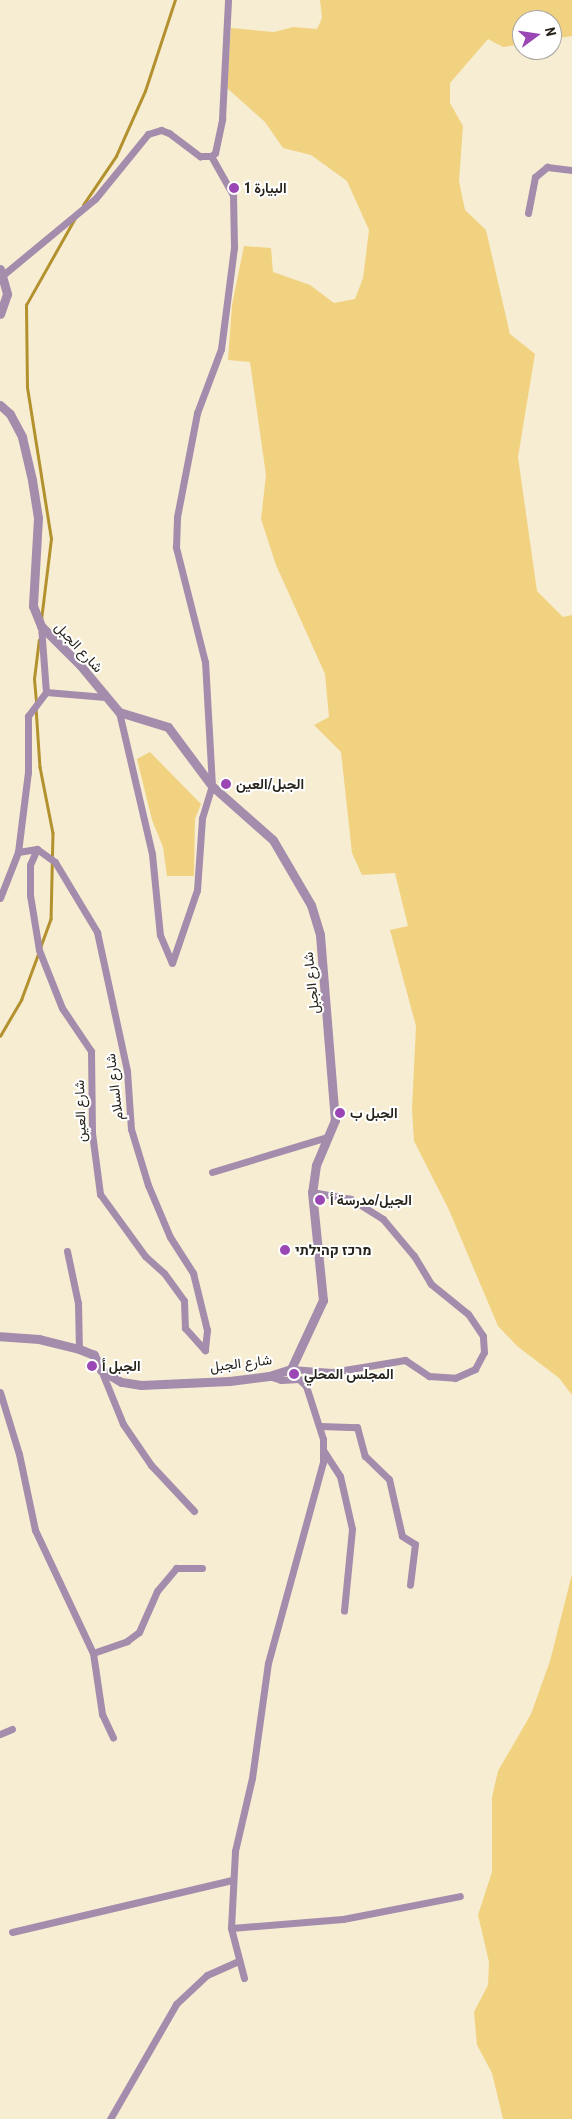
<!DOCTYPE html>
<meta charset="utf-8">
<style>
body{margin:0}
#map{position:relative;width:572px;height:2119px;overflow:hidden;background:#f7edd2;font-family:"Roboto Condensed",Vazirmatn,Heebo,sans-serif}
div>[style]{position:absolute}
.green>*{inset:0;background:#f1d281}
.stream>*{height:2.5px;margin:-1.25px;padding:0 1.25px;transform-origin:1.25px;border-radius:1.25px;background:#b3912f}
.minor>*{height:7px;margin:-3.5px;padding:0 3.5px;transform-origin:3.5px;border-radius:3.5px;background:#a48cac}
.tertiary>*{height:9px;margin:-4.5px;padding:0 4.5px;transform-origin:4.5px;border-radius:4.5px;background:#a48cac}
.dots>*{width:14px;height:14px;translate:-50% -50%;box-sizing:border-box;border:2px solid #fff;border-radius:50%}
span{translate:-50% -50%;white-space:nowrap;text-align:center;line-height:1.15;-webkit-text-stroke:4px #fff;paint-order:stroke}
.poi-label{font-size:14px;color:#27231a;font-weight:700}
.left{translate:0 -50%;text-align:left}
.street-label{font-size:14px;color:#27231a}
.north{position:absolute;left:512px;top:10px;width:50px;height:50px;box-sizing:border-box;background:#fff;border:1px solid #a9a7a3;border-radius:50%;rotate:76deg;font-size:14px;font-weight:700;line-height:20px;text-align:center;color:#27231a}
.north::after{content:'';display:block;margin:auto;width:18px;height:22px;background:#9a46b4;clip-path:polygon(50% 0,100% 100%,50% 72%,0 100%)}
</style>
<div id="map">
<div class="green">
<i style="clip-path:polygon(320px 0,572px 0,572px 36px,552px 39px,552px 20px,522px 20px,522px 44px,503px 47px,488px 39px,450px 83px,450px 103px,463px 126px,459px 181px,465px 210px,486px 230px,510px 334px,535px 354px,518px 457px,537px 591px,563px 617px,572px 615px,572px 1395px,559px 1378px,517px 1346px,498px 1326px,449px 1210px,414px 1141px,412px 1109px,416px 1026px,390px 930px,408px 926px,395px 873px,362px 875px,352px 853px,341px 752px,314px 725px,329px 717px,325px 674px,276px 565px,261px 519px,266px 475px,250px 362px,228px 360px,232px 305px,244px 246px,271px 248px,273px 272px,310px 285px,334px 303px,355px 299px,363px 278px,369px 230px,347px 181px,311px 155px,283px 148px,265px 122px,227px 88px,231px 28px,274px 32px,293px 27px,317px 29px,322px 18px)"></i>
<i style="clip-path:polygon(150px 752px,201px 804px,195px 819px,194px 876px,167px 876px,163px 847px,152px 820px,137px 759px)"></i>
<i style="clip-path:polygon(572px 1574px,572px 2119px,503px 2119px,492px 2073px,477px 2045px,474px 2012px,488px 1985px,489px 1962px,478px 1915px,492px 1872px,492px 1797px,498px 1771px,531px 1714px,550px 1661px)"></i>
</div>
<div class="stream">
<i style="left:83px;top:205px;width:59px;rotate:-56deg"></i>
<i style="left:116px;top:156px;width:71px;rotate:-66deg"></i>
<i style="left:145px;top:91px;width:96px;rotate:-71.8deg"></i>
<i style="left:41px;top:620px;width:82px;rotate:-83deg"></i>
<i style="left:51px;top:539px;width:153px;rotate:-99deg"></i>
<i style="left:27px;top:388px;width:83px;rotate:-90.7deg"></i>
<i style="left:26px;top:305px;width:100px;rotate:-60.6deg"></i>
<i style="left:36px;top:702px;width:23px;rotate:-95deg"></i>
<i style="left:34px;top:679px;width:39px;rotate:-83deg"></i>
<i style="left:36px;top:707px;width:60px;rotate:86.2deg"></i>
<i style="left:40px;top:767px;width:67px;rotate:78.9deg"></i>
<i style="left:53px;top:833px;width:86px;rotate:91.3deg"></i>
<i style="left:51px;top:919px;width:29px;rotate:110deg"></i>
<i style="left:0;top:1036px;width:42px;rotate:-59.7deg"></i>
<i style="left:21px;top:1000px;width:49px;rotate:-69.7deg"></i>
</div>
<div class="minor">
<i style="left:528px;top:213px;width:37px;rotate:-79deg"></i>
<i style="left:535px;top:177px;width:16px;rotate:-40deg"></i>
<i style="left:547px;top:167px;width:25px;rotate:7deg"></i>
<i style="left:3px;top:275px;width:119px;rotate:-39.6deg"></i>
<i style="left:95px;top:199px;width:84px;rotate:-50.8deg"></i>
<i style="left:148px;top:134px;width:14px;rotate:-17deg"></i>
<i style="left:161px;top:130px;width:9px;rotate:21deg"></i>
<i style="left:169px;top:133px;width:39px;rotate:37deg"></i>
<i style="left:200px;top:156px;width:11px"></i>
<i style="left:211px;top:156px;width:5px;rotate:-37deg"></i>
<i style="left:215px;top:153px;width:35px;rotate:-78deg"></i>
<i style="left:222px;top:119px;width:119px;rotate:-87.1deg"></i>
<i style="left:41px;top:626px;width:66px;rotate:85.7deg"></i>
<i style="left:119px;top:712px;width:146px;rotate:76.9deg"></i>
<i style="left:152px;top:854px;width:81px;rotate:84.4deg"></i>
<i style="left:160px;top:935px;width:30px;rotate:67deg"></i>
<i style="left:172px;top:963px;width:77px;rotate:-71.1deg"></i>
<i style="left:197px;top:890px;width:72px;rotate:-86deg"></i>
<i style="left:202px;top:818px;width:34px;rotate:-73deg"></i>
<i style="left:212px;top:786px;width:124px;rotate:-93.2deg"></i>
<i style="left:205px;top:662px;width:119px;rotate:-104.2deg"></i>
<i style="left:176px;top:547px;width:30px;rotate:-88deg"></i>
<i style="left:177px;top:517px;width:106px;rotate:-79.1deg"></i>
<i style="left:197px;top:413px;width:68px;rotate:-69.4deg"></i>
<i style="left:221px;top:349px;width:103px;rotate:-82.7deg"></i>
<i style="left:234px;top:247px;width:52px;rotate:-91.1deg"></i>
<i style="left:233px;top:195px;width:45px;rotate:-119.4deg"></i>
<i style="left:37px;top:849px;width:17px;rotate:114deg"></i>
<i style="left:30px;top:865px;width:30px;rotate:90deg"></i>
<i style="left:30px;top:895px;width:56px;rotate:80.7deg"></i>
<i style="left:39px;top:950px;width:62px;rotate:68.4deg"></i>
<i style="left:62px;top:1008px;width:52px;rotate:56deg"></i>
<i style="left:91px;top:1051px;width:82px;rotate:89.3deg"></i>
<i style="left:92px;top:1133px;width:62px;rotate:82.5deg"></i>
<i style="left:100px;top:1194px;width:77px;rotate:54deg"></i>
<i style="left:145px;top:1256px;width:25px;rotate:42deg"></i>
<i style="left:164px;top:1273px;width:34px;rotate:54deg"></i>
<i style="left:184px;top:1301px;width:27px;rotate:88deg"></i>
<i style="left:185px;top:1328px;width:30px;rotate:48deg"></i>
<i style="left:18px;top:852px;width:19px;rotate:-9deg"></i>
<i style="left:37px;top:849px;width:22px;rotate:36deg"></i>
<i style="left:55px;top:862px;width:82px;rotate:59deg"></i>
<i style="left:97px;top:932px;width:142px;rotate:77.8deg"></i>
<i style="left:127px;top:1071px;width:58px;rotate:86.1deg"></i>
<i style="left:131px;top:1129px;width:59px;rotate:73.1deg"></i>
<i style="left:148px;top:1185px;width:56px;rotate:67.1deg"></i>
<i style="left:170px;top:1237px;width:43px;rotate:57.4deg"></i>
<i style="left:193px;top:1273px;width:59px;rotate:76.2deg"></i>
<i style="left:207px;top:1330px;width:20px;rotate:96deg"></i>
<i style="left:0;top:898px;width:49px;rotate:-68.6deg"></i>
<i style="left:18px;top:852px;width:81px;rotate:-82.9deg"></i>
<i style="left:28px;top:772px;width:56px;rotate:-90deg"></i>
<i style="left:28px;top:716px;width:30px;rotate:-53deg"></i>
<i style="left:46px;top:692px;width:59px;rotate:4.8deg"></i>
<i style="left:212px;top:1172px;width:120px;rotate:-16.9deg"></i>
<i style="left:67px;top:1251px;width:53px;rotate:78.1deg"></i>
<i style="left:78px;top:1303px;width:46px;rotate:88.8deg"></i>
<i style="left:291px;top:1369px;width:41px;rotate:4.2deg"></i>
<i style="left:332px;top:1372px;width:74px;rotate:-9.3deg"></i>
<i style="left:405px;top:1360px;width:29px;rotate:34deg"></i>
<i style="left:429px;top:1376px;width:26px;rotate:4deg"></i>
<i style="left:455px;top:1378px;width:22px;rotate:-24deg"></i>
<i style="left:475px;top:1369px;width:19px;rotate:-62deg"></i>
<i style="left:484px;top:1352px;width:16px;rotate:-94deg"></i>
<i style="left:483px;top:1336px;width:27px;rotate:-124deg"></i>
<i style="left:468px;top:1314px;width:48px;rotate:-141deg"></i>
<i style="left:431px;top:1284px;width:33px;rotate:-121deg"></i>
<i style="left:414px;top:1256px;width:48px;rotate:-130deg"></i>
<i style="left:383px;top:1219px;width:38px;rotate:-148deg"></i>
<i style="left:351px;top:1199px;width:40px;rotate:-170deg"></i>
<i style="left:101px;top:1370px;width:58px;rotate:67.8deg"></i>
<i style="left:123px;top:1424px;width:50px;rotate:55.7deg"></i>
<i style="left:151px;top:1465px;width:63px;rotate:46.9deg"></i>
<i style="left:0;top:1392px;width:65px;rotate:73deg"></i>
<i style="left:19px;top:1454px;width:78px;rotate:78.1deg"></i>
<i style="left:35px;top:1530px;width:136px;rotate:64.8deg"></i>
<i style="left:93px;top:1653px;width:62px;rotate:81.6deg"></i>
<i style="left:102px;top:1714px;width:26px;rotate:65deg"></i>
<i style="left:320px;top:1426px;width:37px;rotate:2deg"></i>
<i style="left:357px;top:1427px;width:30px;rotate:75deg"></i>
<i style="left:365px;top:1456px;width:33px;rotate:44deg"></i>
<i style="left:389px;top:1479px;width:58px;rotate:77.2deg"></i>
<i style="left:402px;top:1536px;width:15px;rotate:32deg"></i>
<i style="left:415px;top:1544px;width:41px;rotate:97deg"></i>
<i style="left:323px;top:1450px;width:31px;rotate:57deg"></i>
<i style="left:340px;top:1476px;width:54px;rotate:77.2deg"></i>
<i style="left:352px;top:1529px;width:82px;rotate:95.6deg"></i>
<i style="left:93px;top:1653px;width:36px;rotate:-19deg"></i>
<i style="left:127px;top:1641px;width:15px;rotate:-37deg"></i>
<i style="left:139px;top:1632px;width:45px;rotate:-66.3deg"></i>
<i style="left:157px;top:1591px;width:30px;rotate:-50deg"></i>
<i style="left:176px;top:1568px;width:26px"></i>
<i style="left:0;top:1734px;width:13px;rotate:-23deg"></i>
<i style="left:231px;top:1928px;width:112px;rotate:-4.6deg"></i>
<i style="left:343px;top:1919px;width:119px;rotate:-11.1deg"></i>
<i style="left:12px;top:1932px;width:226px;rotate:-13.3deg"></i>
<i style="left:244px;top:1978px;width:52px;rotate:-104.6deg"></i>
<i style="left:231px;top:1928px;width:77px;rotate:-87deg"></i>
<i style="left:235px;top:1851px;width:75px;rotate:-76.9deg"></i>
<i style="left:252px;top:1778px;width:116px;rotate:-82.1deg"></i>
<i style="left:268px;top:1663px;width:208px;rotate:-74.7deg"></i>
<i style="left:323px;top:1462px;width:23px;rotate:-90deg"></i>
<i style="left:323px;top:1439px;width:56px;rotate:-107.8deg"></i>
<i style="left:306px;top:1386px;width:10px;rotate:-135deg"></i>
<i style="left:299px;top:1379px;width:18px;rotate:177deg"></i>
<i style="left:281px;top:1380px;width:13px;rotate:-162deg"></i>
<i style="left:110px;top:2119px;width:133px;rotate:-60.1deg"></i>
<i style="left:176px;top:2004px;width:42px;rotate:-43.1deg"></i>
<i style="left:207px;top:1975px;width:35px;rotate:-24deg"></i>
</div>
<div class="tertiary">
<i style="left:0;top:269px;width:26px;rotate:74deg"></i>
<i style="left:7px;top:294px;width:21px;rotate:109deg"></i>
<i style="left:0;top:405px;width:13px;rotate:42deg"></i>
<i style="left:10px;top:414px;width:26px;rotate:62deg"></i>
<i style="left:22px;top:437px;width:44px;rotate:76.9deg"></i>
<i style="left:32px;top:480px;width:38px;rotate:81deg"></i>
<i style="left:38px;top:518px;width:88px;rotate:93.3deg"></i>
<i style="left:33px;top:606px;width:22px;rotate:68deg"></i>
<i style="left:41px;top:626px;width:55px;rotate:45deg"></i>
<i style="left:80px;top:665px;width:61px;rotate:50.3deg"></i>
<i style="left:119px;top:712px;width:51px;rotate:17deg"></i>
<i style="left:168px;top:727px;width:74px;rotate:53.3deg"></i>
<i style="left:212px;top:786px;width:81px;rotate:41.5deg"></i>
<i style="left:273px;top:840px;width:75px;rotate:59.7deg"></i>
<i style="left:311px;top:905px;width:31px;rotate:73deg"></i>
<i style="left:320px;top:935px;width:186px;rotate:85.4deg"></i>
<i style="left:335px;top:1120px;width:49px;rotate:112.9deg"></i>
<i style="left:316px;top:1165px;width:27px;rotate:98deg"></i>
<i style="left:312px;top:1192px;width:109px;rotate:84.2deg"></i>
<i style="left:323px;top:1300px;width:76px;rotate:114.9deg"></i>
<i style="left:291px;top:1369px;width:23px;rotate:162deg"></i>
<i style="left:269px;top:1376px;width:40px;rotate:172.9deg"></i>
<i style="left:229px;top:1381px;width:88px;rotate:177.4deg"></i>
<i style="left:141px;top:1385px;width:20px;rotate:-171deg"></i>
<i style="left:121px;top:1382px;width:23px;rotate:-149deg"></i>
<i style="left:101px;top:1370px;width:17px;rotate:-115deg"></i>
<i style="left:94px;top:1355px;width:16px;rotate:-158deg"></i>
<i style="left:79px;top:1349px;width:41px;rotate:-166deg"></i>
<i style="left:39px;top:1339px;width:39px;rotate:-176deg"></i>
</div>
<div class="dots">
<i style="left:234px;top:188px;background:#9a46b4"></i>
<i style="left:226px;top:784px;background:#9a46b4"></i>
<i style="left:340px;top:1113px;background:#9a46b4"></i>
<i style="left:320px;top:1200px;background:#9a46b4"></i>
<i style="left:285px;top:1250px;background:#9a46b4"></i>
<i style="left:92px;top:1366px;background:#9a46b4"></i>
<i style="left:294px;top:1374px;background:#9a46b4"></i>
</div>
<div class="poi-label">
<span class="left" style="left:244px;top:188px">البيارة 1</span>
<span class="left" style="left:236px;top:784px">الجبل/العين</span>
<span class="left" style="left:350px;top:1113px">الجبل ب</span>
<span class="left" style="left:330px;top:1200px">الجيل/مدرسة أ</span>
<span class="left" style="left:295px;top:1250px">מרכז קהילתי</span>
<span class="left" style="left:102px;top:1366px">الجبل أ</span>
<span class="left" style="left:304px;top:1374px">المجلس المحلي</span>
</div>
<div class="street-label">
<span style="left:79px;top:647px;rotate:47deg">شارع الجبل</span>
<span style="left:311px;top:983px;rotate:-96deg">شارع الجبل</span>
<span style="left:114px;top:1087px;rotate:-97deg">شارع السلام</span>
<span style="left:80px;top:1111px;rotate:-92deg">شارع العين</span>
<span style="left:241px;top:1363px;rotate:-7deg">شارع الجبل</span>
</div>
<div class="north">N</div>
</div>
